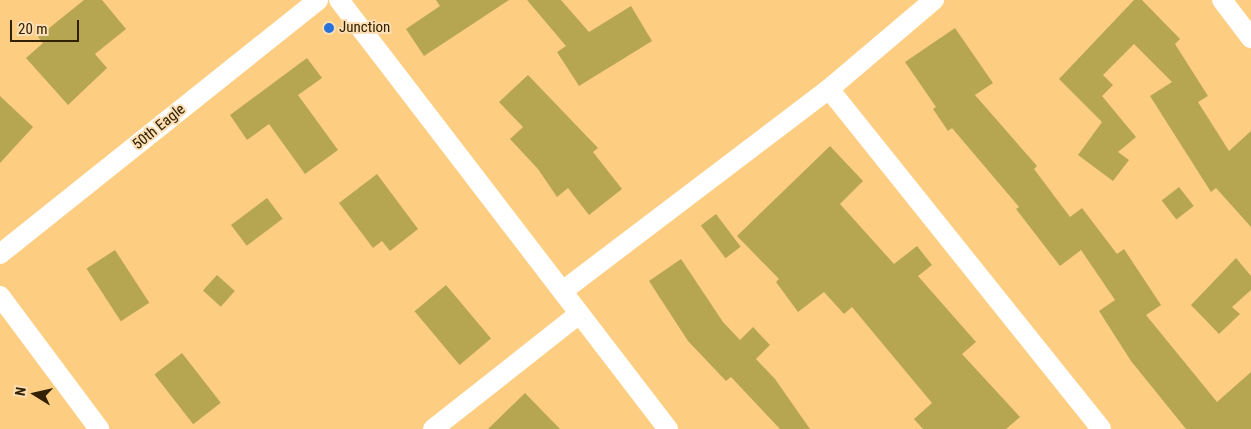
<!DOCTYPE html>
<style>
body{margin:0}
#map{position:relative;width:1251px;height:429px;overflow:hidden;background:#fdcd82;font-family:"Roboto Condensed",sans-serif}
div>[style]{position:absolute}
.building>*{inset:0;background:#b7a651;transform-origin:0 0}
.street>*{height:20px;margin:-10px;padding:0 10px;transform-origin:10px;border-radius:10px;background:#fff}
.dots>*{width:14px;height:14px;translate:-50% -50%;box-sizing:border-box;border:2px solid #fbdeb3;border-radius:50%}
span{translate:-50% -50%;white-space:nowrap;text-align:center;line-height:1.15;-webkit-text-stroke:4px #fbdeb3;paint-order:stroke}
.poi-label{font-size:15px;color:#322000}
.left{translate:0 -50%;text-align:left}
.street-label{font-size:15px;color:#322000}
.north{position:absolute;left:10px;top:369px;width:50px;height:50px;-webkit-text-stroke:4px #fbdeb3;paint-order:stroke;rotate:280deg;font-size:14px;font-weight:700;line-height:20px;text-align:center;color:#322000}
.north::after{content:'';display:block;margin:auto;width:18px;height:22px;background:#322000;clip-path:polygon(50% 0,100% 100%,50% 72%,0 100%)}
.scale{position:absolute;left:10px;top:20px;width:69px;height:22px;box-sizing:border-box;border:2px solid #322000;border-top:0;padding-left:6px;font-size:15px;line-height:18px;white-space:nowrap;color:#322000;-webkit-text-stroke:4px #fbdeb3;paint-order:stroke}
</style>
<div id="map">
<div class="building">
<i style="clip-path:polygon(84px 0,102px 0,126px 29px,95px 54px,107px 68px,68px 105px,26px 58px,43px 43px,38px 37px)"></i>
<i style="clip-path:polygon(436px 0,509px 0,424px 56px,406px 29px,440px 6px)"></i>
<i style="clip-path:polygon(527px 0,561px 0,589px 32px,631px 6px,652px 41px,579px 86px,557px 52px,566px 46px)"></i>
<i style="clip-path:polygon(1134px 0,1142px 0,1180px 39px,1175px 44px,1208px 96px,1198px 102px,1229px 151px,1251px 131px,1251px 227px,1216px 188px,1211px 192px,1150px 96px,1172px 82px,1134px 44px,1103px 75px,1113px 85px,1102px 96px,1136px 137px,1118px 152px,1129px 160px,1113px 181px,1078px 155px,1102px 122px,1059px 79px)"></i>
<i style="clip-path:polygon(955px 28px,993px 83px,975px 95px,1037px 166px,1034px 169px,1070px 217px,1082px 208px,1117px 254px,1124px 249px,1161px 305px,1146px 315px,1217px 402px,1251px 372px,1251px 429px,1186px 429px,1131px 361px,1099px 311px,1115px 300px,1081px 250px,1060px 266px,1016px 209px,1019px 207px,952px 128px,948px 131px,933px 109px,936px 107px,905px 62px)"></i>
<i style="clip-path:polygon(307px 58px,322px 78px,298px 95px,338px 150px,305px 174px,269px 124px,247px 140px,230px 115px)"></i>
<i style="clip-path:polygon(528px 75px,598px 148px,593px 152px,622px 189px,589px 215px,568px 188px,557px 197px,538px 169px,510px 139px,523px 127px,499px 102px)"></i>
<i style="clip-path:polygon(0 96px,33px 127px,0 163px)"></i>
<i style="clip-path:polygon(830px 146px,863px 181px,840px 204px,894px 264px,917px 246px,932px 265px,918px 276px,976px 342px,962px 354px,1020px 417px,1006px 429px,923px 429px,914px 419px,932px 403px,852px 307px,844px 314px,824px 292px,798px 312px,776px 282px,779px 279px,737px 236px)"></i>
<i style="clip-path:polygon(377px 174px,418px 229px,390px 251px,382px 241px,373px 248px,339px 203px)"></i>
<i style="left:1179px;top:187px;width:24px;height:22px;rotate:52deg"></i>
<i style="left:267px;top:198px;width:26px;height:45px;rotate:53deg"></i>
<i style="left:716px;top:214px;width:41px;height:19px;rotate:53deg"></i>
<i style="left:115px;top:250px;width:63px;height:34px;rotate:57deg"></i>
<i style="clip-path:polygon(1236px 258px,1251px 276px,1251px 290px,1232px 307px,1240px 314px,1219px 334px,1191px 305px)"></i>
<i style="clip-path:polygon(681px 259px,723px 322px,740px 340px,753px 327px,770px 345px,756px 359px,775px 379px,810px 429px,780px 429px,731px 377px,726px 381px,688px 341px,649px 281px)"></i>
<i style="left:217px;top:275px;width:24px;height:21px;rotate:42deg"></i>
<i style="left:446px;top:285px;width:70px;height:41px;rotate:50deg"></i>
<i style="left:182px;top:353px;width:63px;height:35px;rotate:52deg"></i>
<i style="clip-path:polygon(525px 393px,560px 429px,488px 429px)"></i>
</div>
<div class="street">
<i style="left:339px;top:0;width:541px;rotate:52.52deg"></i>
<i style="left:1222px;top:0;width:48px;rotate:52.7deg"></i>
<i style="left:829px;top:89px;width:435px;rotate:51.3deg"></i>
<i style="left:0;top:254px;width:407px;rotate:-38.6deg"></i>
<i style="left:564px;top:290px;width:333px;rotate:-37.2deg"></i>
<i style="left:829px;top:89px;width:138px;rotate:-40.3deg"></i>
<i style="left:0;top:296px;width:166px;rotate:53.3deg"></i>
<i style="left:433px;top:429px;width:186px;rotate:-38.2deg"></i>
</div>
<div class="dots">
<i style="left:329px;top:28px;background:#2671dc"></i>
</div>
<div class="poi-label">
<span class="left" style="left:339px;top:28px">Junction</span>
</div>
<div class="street-label">
<span style="left:159px;top:127px;rotate:-39deg">50th Eagle</span>
</div>
<div class="north">N</div>
<div class="scale">20 m</div>
</div>
